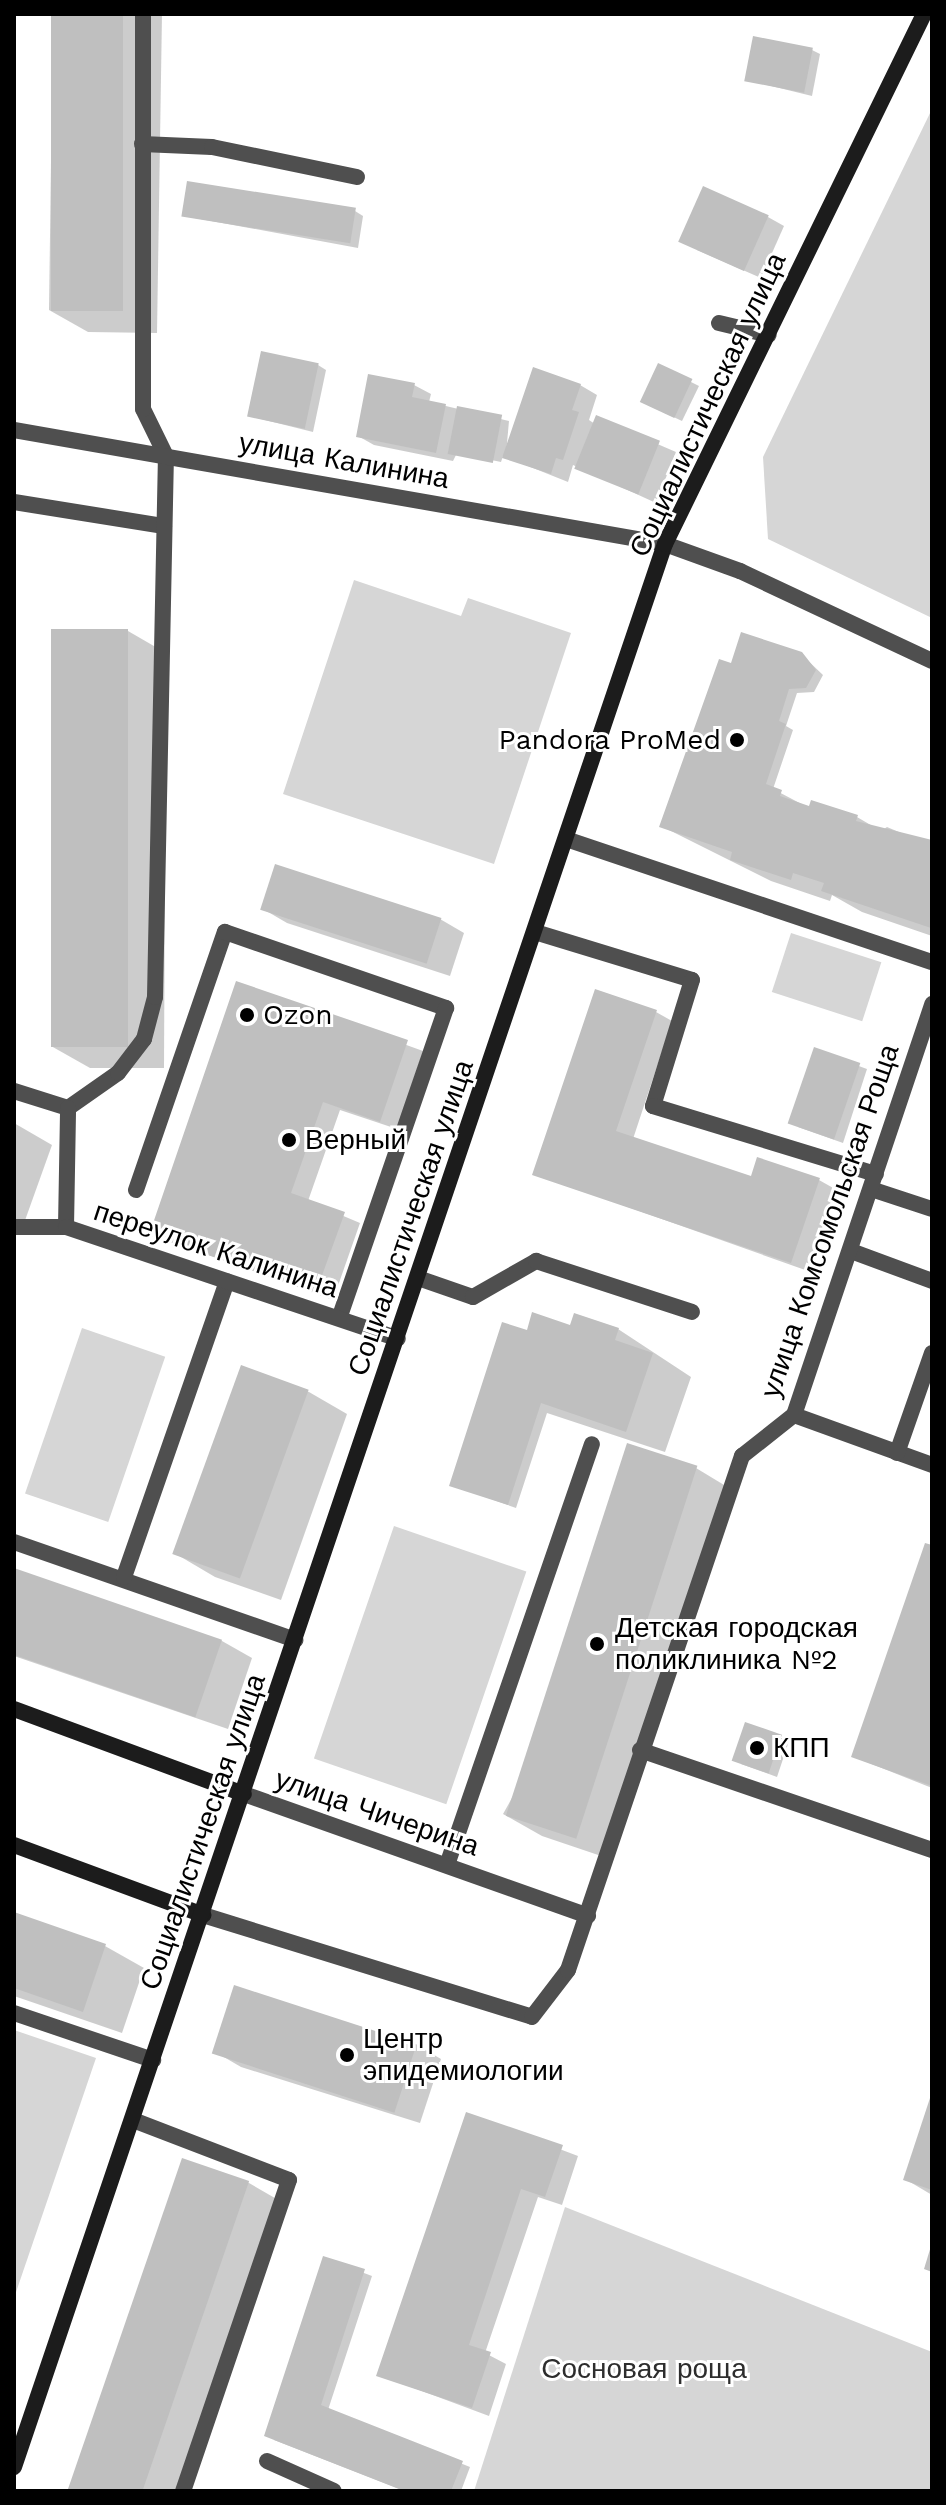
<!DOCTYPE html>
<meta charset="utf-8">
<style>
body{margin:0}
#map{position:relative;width:946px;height:2505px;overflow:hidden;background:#fff;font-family:"Work Sans",sans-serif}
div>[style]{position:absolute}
.green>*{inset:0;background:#d6d6d6;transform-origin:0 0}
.shadow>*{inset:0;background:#0003}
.building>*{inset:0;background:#bfbfbf;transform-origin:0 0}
.lane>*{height:16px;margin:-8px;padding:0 8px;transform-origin:8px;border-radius:8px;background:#4f4f4f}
.street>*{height:16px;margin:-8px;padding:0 8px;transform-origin:8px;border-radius:8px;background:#4f4f4f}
.secondary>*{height:16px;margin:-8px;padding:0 8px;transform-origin:8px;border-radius:8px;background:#1c1c1c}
.dots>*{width:22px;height:22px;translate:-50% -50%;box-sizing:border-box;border:4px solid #fff;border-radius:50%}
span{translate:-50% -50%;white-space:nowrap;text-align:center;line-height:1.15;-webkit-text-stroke:6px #fff;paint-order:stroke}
.street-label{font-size:28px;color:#000}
.poi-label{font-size:28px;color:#000}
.right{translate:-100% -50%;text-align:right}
.left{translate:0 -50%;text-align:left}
.park-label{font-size:28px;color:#2d2d2d}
.frame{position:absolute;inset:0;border:16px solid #000;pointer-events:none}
</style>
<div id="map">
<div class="green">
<i style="clip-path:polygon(932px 109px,932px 618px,768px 539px,763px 457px)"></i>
<i style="clip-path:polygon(354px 580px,461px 616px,468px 598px,571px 633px,494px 864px,283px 794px)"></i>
<i style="left:791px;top:933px;width:95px;height:62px;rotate:18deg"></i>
<i style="left:82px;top:1328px;width:88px;height:175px;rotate:19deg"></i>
<i style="left:394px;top:1526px;width:140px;height:246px;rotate:19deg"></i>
<i style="clip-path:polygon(14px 2030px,96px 2058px,14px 2298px)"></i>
<i style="clip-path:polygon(565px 2207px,932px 2352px,932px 2491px,474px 2491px)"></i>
</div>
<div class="shadow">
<i style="clip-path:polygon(53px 14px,162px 14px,157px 333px,88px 332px,49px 310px)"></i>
<i style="clip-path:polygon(812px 50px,820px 54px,812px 96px,747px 80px)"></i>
<i style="clip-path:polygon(355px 211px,363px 216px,358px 248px,184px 216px)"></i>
<i style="clip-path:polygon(768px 217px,784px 226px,761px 278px,697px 250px)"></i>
<i style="clip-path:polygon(318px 365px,326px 370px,313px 432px,249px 416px)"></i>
<i style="clip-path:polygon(659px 366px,699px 386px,682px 421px,650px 406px)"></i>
<i style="clip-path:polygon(414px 385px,431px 394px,429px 402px,509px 421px,506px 454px,580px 385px,597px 395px,589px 420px,595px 424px,597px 418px,676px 452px,656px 503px,573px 465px,568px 482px,503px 456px,501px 462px,457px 453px,453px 461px,374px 445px,358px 436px)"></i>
<i style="clip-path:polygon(128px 631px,166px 653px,164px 1068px,90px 1068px,51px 1046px)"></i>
<i style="clip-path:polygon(801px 654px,823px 675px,814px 692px,797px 693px,786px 726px,793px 730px,773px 789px,811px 809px,857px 817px,881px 831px,887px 827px,932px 846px,932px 936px,862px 912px,832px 895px,830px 901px,771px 881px,661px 826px,732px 665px)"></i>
<i style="clip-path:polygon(263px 909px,440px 919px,464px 933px,450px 976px,287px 923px)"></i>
<i style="clip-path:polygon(238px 984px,423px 1051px,397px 1129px,340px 1110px,308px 1201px,360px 1223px,333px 1300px,151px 1234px)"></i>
<i style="clip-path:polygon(656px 1012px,672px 1021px,633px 1139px,752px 1179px,819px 1180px,835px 1189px,808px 1271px,535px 1174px)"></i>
<i style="clip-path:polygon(815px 1050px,867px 1069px,843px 1143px,798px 1127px)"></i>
<i style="clip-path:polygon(14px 1123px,52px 1145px,23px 1226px,14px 1223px)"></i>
<i style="clip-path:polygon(571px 1327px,618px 1329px,691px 1377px,665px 1452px,547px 1413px,516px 1508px,452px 1485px,528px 1332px)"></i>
<i style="clip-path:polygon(243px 1368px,309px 1392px,347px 1414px,281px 1600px,215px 1577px,176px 1554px)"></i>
<i style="clip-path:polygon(696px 1468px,734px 1491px,610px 1859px,542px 1836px,503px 1814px)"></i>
<i style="clip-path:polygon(932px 1548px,932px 1788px,854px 1757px)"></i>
<i style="clip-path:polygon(14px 1570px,222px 1641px,252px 1658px,228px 1729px,14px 1656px)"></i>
<i style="clip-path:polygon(746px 1724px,789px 1741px,777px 1777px,741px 1764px)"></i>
<i style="clip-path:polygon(14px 1915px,105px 1946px,144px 1968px,122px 2033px,14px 1996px)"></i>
<i style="clip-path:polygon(236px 1988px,417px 2045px,441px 2059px,420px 2123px,241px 2067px,217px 2053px)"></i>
<i style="clip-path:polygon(932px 2100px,932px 2195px,905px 2179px)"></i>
<i style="clip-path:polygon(467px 2114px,578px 2156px,562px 2205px,538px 2197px,485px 2353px,506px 2364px,489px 2416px,379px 2375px)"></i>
<i style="clip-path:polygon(183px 2160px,249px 2183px,287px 2205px,188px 2491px,69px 2491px)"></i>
<i style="clip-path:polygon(324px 2258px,372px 2276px,328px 2410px,470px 2467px,461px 2491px,405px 2491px,274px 2440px)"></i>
</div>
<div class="building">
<i style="left:51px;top:14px;width:72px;height:297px"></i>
<i style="left:753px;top:36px;width:61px;height:46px;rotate:11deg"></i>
<i style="left:187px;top:181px;width:171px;height:36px;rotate:9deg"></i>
<i style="left:703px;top:186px;width:72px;height:61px;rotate:24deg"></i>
<i style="left:261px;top:351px;width:59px;height:67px;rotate:12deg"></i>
<i style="left:658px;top:363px;width:38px;height:43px;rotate:25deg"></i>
<i style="clip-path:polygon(533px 367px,581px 384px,572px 410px,579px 412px,563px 460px,556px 458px,551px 474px,502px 458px)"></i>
<i style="clip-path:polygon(368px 374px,415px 383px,412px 397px,446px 404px,436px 453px,356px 437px)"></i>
<i style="left:457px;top:406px;width:46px;height:49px;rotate:11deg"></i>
<i style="left:596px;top:415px;width:69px;height:58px;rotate:22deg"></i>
<i style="left:51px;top:629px;width:77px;height:418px"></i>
<i style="clip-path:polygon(741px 632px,802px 652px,816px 670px,806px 688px,789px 689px,779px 721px,786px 724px,766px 784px,782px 790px,780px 796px,809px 806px,811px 800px,858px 815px,856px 821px,932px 840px,931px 928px,821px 891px,824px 883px,793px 873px,791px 880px,730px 860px,732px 852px,659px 827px,719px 659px,731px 663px)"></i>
<i style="left:275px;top:864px;width:175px;height:48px;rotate:18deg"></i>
<i style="clip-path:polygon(236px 981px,408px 1040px,380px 1122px,323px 1102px,291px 1193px,345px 1212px,316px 1292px,149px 1235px)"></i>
<i style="clip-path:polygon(595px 989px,657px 1010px,616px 1131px,751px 1176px,757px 1157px,820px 1178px,791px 1263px,532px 1175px)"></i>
<i style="left:814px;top:1047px;width:49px;height:81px;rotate:19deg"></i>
<i style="clip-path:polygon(532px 1312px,570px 1325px,574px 1313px,619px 1328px,615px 1340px,653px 1353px,626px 1432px,541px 1403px,508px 1505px,449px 1486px,502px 1322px,527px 1330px)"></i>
<i style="left:241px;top:1365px;width:72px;height:201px;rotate:20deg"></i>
<i style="left:627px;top:1443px;width:74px;height:392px;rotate:18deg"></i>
<i style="clip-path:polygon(925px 1543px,932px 1545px,932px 1786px,851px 1757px)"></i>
<i style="left:14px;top:1568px;width:220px;height:82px;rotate:19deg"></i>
<i style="left:745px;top:1722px;width:39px;height:41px;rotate:19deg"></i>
<i style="clip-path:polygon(14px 1912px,106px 1944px,83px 2012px,14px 1988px)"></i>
<i style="left:234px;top:1985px;width:192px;height:72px;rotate:18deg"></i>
<i style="clip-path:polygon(931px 2095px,932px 2095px,932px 2190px,903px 2180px)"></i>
<i style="clip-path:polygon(466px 2112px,563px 2145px,545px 2197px,521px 2189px,469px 2345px,491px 2352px,472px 2408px,376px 2376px)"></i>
<i style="left:182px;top:2158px;width:71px;height:352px;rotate:19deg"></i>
<i style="clip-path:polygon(931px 2246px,932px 2246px,932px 2272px,924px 2269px)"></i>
<i style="clip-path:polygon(323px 2256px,365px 2269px,321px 2405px,463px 2461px,451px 2491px,404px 2491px,264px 2436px)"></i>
</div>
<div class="lane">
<i style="left:142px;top:144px;width:70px;rotate:2.5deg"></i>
<i style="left:212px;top:147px;width:148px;rotate:11.7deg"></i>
<i style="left:719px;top:323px;width:51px;rotate:13.5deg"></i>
<i style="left:14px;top:502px;width:152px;rotate:9.1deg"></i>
<i style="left:665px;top:544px;width:80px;rotate:19.8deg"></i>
<i style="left:740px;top:571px;width:212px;rotate:25.1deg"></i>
<i style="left:566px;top:839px;width:386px;rotate:18.6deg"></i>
<i style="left:535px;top:932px;width:164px;rotate:17deg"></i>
<i style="left:692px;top:980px;width:132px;rotate:107.2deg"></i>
<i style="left:653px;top:1106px;width:233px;rotate:17deg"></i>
<i style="left:14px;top:1091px;width:57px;rotate:17.5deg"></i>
<i style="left:68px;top:1108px;width:61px;rotate:-35deg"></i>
<i style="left:118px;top:1073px;width:43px;rotate:-52.6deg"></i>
<i style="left:144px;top:1039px;width:43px;rotate:-75.3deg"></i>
<i style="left:155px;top:997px;width:541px;rotate:-88.84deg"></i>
<i style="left:166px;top:456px;width:52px;rotate:-116.1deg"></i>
<i style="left:143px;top:409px;width:395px;rotate:-90deg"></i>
<i style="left:871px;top:1189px;width:64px;rotate:18.2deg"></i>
<i style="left:136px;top:1190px;width:273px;rotate:-71deg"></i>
<i style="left:225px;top:932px;width:234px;rotate:19deg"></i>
<i style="left:446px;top:1008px;width:328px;rotate:109deg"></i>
<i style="left:66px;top:1227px;width:119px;rotate:-89deg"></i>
<i style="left:851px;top:1251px;width:86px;rotate:20.3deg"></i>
<i style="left:418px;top:1278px;width:58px;rotate:19.1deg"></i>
<i style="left:473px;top:1297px;width:73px;rotate:-29.7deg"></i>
<i style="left:536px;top:1261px;width:164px;rotate:18.1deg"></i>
<i style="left:794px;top:1415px;width:147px;rotate:19.9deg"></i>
<i style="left:897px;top:1453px;width:106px;rotate:-70.7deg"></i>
<i style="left:14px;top:1542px;width:298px;rotate:19.2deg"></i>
<i style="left:124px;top:1577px;width:313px;rotate:-70.8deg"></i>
<i style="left:640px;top:1750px;width:309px;rotate:18.9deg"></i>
<i style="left:447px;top:1865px;width:445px;rotate:-71deg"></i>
<i style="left:14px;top:2013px;width:147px;rotate:18.7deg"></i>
<i style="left:133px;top:2120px;width:167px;rotate:21deg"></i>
<i style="left:289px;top:2180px;width:329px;rotate:108.8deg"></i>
<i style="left:267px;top:2461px;width:73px;rotate:24.1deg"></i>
</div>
<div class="street">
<i style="left:14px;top:430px;width:661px;rotate:9.93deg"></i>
<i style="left:14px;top:1227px;width:52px"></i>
<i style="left:66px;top:1227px;width:350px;rotate:18.6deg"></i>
<i style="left:244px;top:1794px;width:365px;rotate:19.5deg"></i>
<i style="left:203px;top:1915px;width:344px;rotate:17.2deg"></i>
<i style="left:532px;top:2017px;width:59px;rotate:-52.5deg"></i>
<i style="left:568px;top:1970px;width:543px;rotate:-71.3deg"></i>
<i style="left:742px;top:1456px;width:66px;rotate:-38.3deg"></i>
<i style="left:794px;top:1415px;width:434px;rotate:-71.4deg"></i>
</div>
<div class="secondary">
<i style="left:14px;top:1709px;width:245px;rotate:20.3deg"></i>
<i style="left:14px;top:1845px;width:202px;rotate:20.3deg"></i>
<i style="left:14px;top:2467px;width:2030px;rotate:-71.3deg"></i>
<i style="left:665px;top:544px;width:590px;rotate:-63.96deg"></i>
</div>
<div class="dots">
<i style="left:737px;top:740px;background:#000"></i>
<i style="left:247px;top:1015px;background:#000"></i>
<i style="left:289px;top:1140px;background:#000"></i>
<i style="left:597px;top:1644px;background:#000"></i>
<i style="left:757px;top:1748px;background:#000"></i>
<i style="left:347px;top:2055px;background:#000"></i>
</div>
<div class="street-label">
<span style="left:708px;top:405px;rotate:-65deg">Социалистическая улица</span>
<span style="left:344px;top:461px;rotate:10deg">улица Калинина</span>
<span style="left:411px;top:1218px;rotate:-71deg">Социалистическая улица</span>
<span style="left:830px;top:1221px;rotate:-71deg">улица Комсомольская Роща</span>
<span style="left:216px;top:1250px;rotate:18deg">переулок Калинина</span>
<span style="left:377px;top:1813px;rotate:19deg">улица Чичерина</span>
<span style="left:203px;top:1832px;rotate:-71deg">Социалистическая улица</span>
</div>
<div class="poi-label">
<span class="right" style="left:721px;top:740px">Pandora ProMed</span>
<span class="left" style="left:263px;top:1015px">Ozon</span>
<span class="left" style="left:305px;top:1140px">Верный</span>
<span class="left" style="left:615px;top:1644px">Детская городская<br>поликлиника №2</span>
<span class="left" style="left:773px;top:1748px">КПП</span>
<span class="left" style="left:363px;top:2055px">Центр<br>эпидемиологии</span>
</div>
<div class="park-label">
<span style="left:644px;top:2369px">Сосновая роща</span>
</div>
<div class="frame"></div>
</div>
